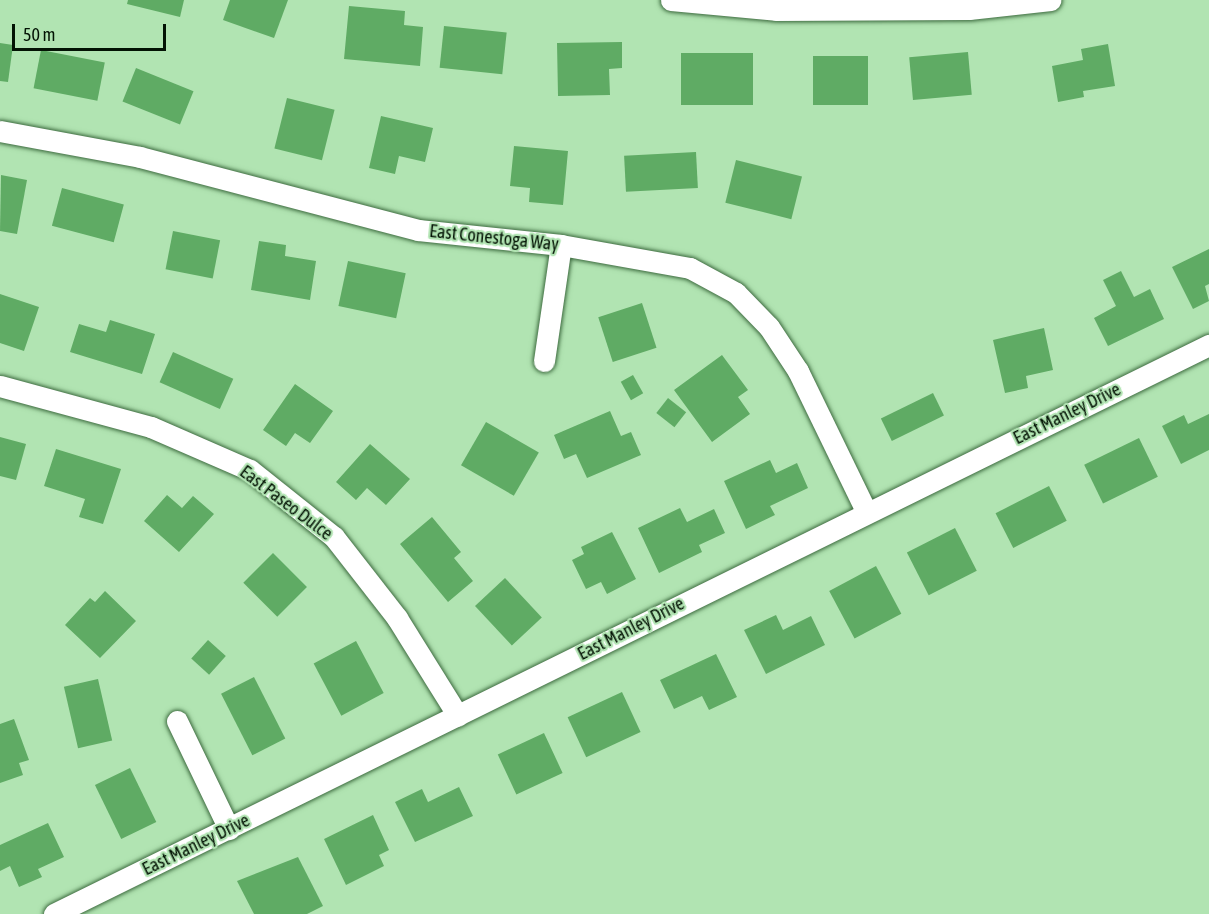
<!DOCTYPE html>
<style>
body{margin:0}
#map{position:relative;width:1209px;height:914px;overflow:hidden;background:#b1e4b2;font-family:"Asap Condensed",sans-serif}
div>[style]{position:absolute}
.building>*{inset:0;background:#5fab64;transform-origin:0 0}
.roads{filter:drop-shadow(0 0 2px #3d6b3f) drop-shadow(0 0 2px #3d6b3f)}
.street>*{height:21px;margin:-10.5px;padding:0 10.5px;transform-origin:10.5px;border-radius:10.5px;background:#fff}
span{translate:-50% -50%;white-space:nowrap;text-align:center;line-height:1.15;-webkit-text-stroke:4.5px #b1e4b2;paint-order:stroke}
.street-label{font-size:18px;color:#031304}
.scale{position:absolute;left:12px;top:24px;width:154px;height:27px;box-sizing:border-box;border:3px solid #031304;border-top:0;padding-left:8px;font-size:18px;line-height:21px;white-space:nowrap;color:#031304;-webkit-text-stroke:4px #b1e4b2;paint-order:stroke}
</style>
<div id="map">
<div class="building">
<i style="clip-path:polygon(128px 0,184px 0,180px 17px,127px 4px)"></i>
<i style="clip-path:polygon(230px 0,288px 0,274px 38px,223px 20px)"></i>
<i style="clip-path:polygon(349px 6px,405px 11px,404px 25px,423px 27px,420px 66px,344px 59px)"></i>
<i style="left:444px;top:26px;width:63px;height:42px;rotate:6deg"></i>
<i style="clip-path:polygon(622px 42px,622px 68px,609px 69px,610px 95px,558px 96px,557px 43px)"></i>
<i style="clip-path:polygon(0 43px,13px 45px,8px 82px,0 81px)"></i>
<i style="clip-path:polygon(1108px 44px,1115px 86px,1083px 91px,1084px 97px,1058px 102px,1052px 66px,1083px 60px,1081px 49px)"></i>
<i style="left:41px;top:50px;width:65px;height:39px;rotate:11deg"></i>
<i style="left:968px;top:52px;width:43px;height:59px;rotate:85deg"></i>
<i style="left:681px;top:53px;width:72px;height:52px"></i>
<i style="left:868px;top:56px;width:49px;height:55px;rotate:90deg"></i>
<i style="left:136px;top:68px;width:62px;height:36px;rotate:22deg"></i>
<i style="left:287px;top:98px;width:49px;height:52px;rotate:14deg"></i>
<i style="clip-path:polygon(381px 116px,433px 128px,425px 162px,399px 156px,395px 174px,369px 168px)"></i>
<i style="clip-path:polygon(514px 146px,568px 151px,563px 205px,529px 202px,530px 188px,510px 186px)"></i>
<i style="left:696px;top:152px;width:36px;height:72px;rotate:87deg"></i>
<i style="left:736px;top:160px;width:68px;height:44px;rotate:14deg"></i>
<i style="clip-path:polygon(1px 175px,27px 180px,17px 234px,0 231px)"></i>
<i style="left:62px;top:188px;width:64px;height:39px;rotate:15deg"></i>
<i style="left:173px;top:231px;width:48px;height:39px;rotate:11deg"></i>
<i style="clip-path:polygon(259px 241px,286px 245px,285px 256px,316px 261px,310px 300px,251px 290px)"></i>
<i style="clip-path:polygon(1209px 249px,1209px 284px,1205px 286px,1209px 301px,1193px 309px,1172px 267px)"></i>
<i style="left:348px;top:261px;width:59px;height:46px;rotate:12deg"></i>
<i style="clip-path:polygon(1121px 271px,1134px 297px,1150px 289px,1164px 319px,1108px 346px,1094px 318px,1116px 306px,1103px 280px)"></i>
<i style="clip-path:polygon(0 294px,39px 307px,24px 351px,0 343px)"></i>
<i style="left:642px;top:303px;width:47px;height:46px;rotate:72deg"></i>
<i style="clip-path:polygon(110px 320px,155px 334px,142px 374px,70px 352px,79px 324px,106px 332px)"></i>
<i style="clip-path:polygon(1044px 328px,1053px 370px,1026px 376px,1028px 388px,1005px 393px,993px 340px)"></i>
<i style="left:173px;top:352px;width:66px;height:33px;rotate:24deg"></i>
<i style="clip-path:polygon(722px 355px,748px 390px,738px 397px,750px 414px,712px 442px,674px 390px)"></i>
<i style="left:633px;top:375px;width:21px;height:14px;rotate:61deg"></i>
<i style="clip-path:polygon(295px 384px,333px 411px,310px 443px,295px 433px,286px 446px,263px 430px)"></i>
<i style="left:933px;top:393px;width:25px;height:58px;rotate:64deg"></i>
<i style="left:668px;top:398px;width:23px;height:19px;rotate:38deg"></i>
<i style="clip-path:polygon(610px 411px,621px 436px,631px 432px,641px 455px,587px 478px,576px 454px,564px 459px,554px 435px)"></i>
<i style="clip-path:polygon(1209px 414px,1209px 450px,1181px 464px,1162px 426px,1184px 415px,1188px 424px)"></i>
<i style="left:486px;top:422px;width:61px;height:50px;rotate:30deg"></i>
<i style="clip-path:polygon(0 437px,26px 444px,16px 480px,0 476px)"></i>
<i style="left:1139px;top:438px;width:43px;height:61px;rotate:64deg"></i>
<i style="clip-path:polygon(370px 444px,410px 479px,386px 505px,367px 488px,356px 500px,336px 482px)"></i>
<i style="clip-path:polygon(56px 449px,121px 469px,103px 524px,79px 517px,85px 499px,44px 486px)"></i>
<i style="clip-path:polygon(770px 460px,776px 473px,797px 463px,808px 488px,770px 506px,775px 515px,746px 529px,724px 481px)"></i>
<i style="left:1049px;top:486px;width:39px;height:60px;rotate:63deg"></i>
<i style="clip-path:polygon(167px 495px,182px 508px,193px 496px,214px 514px,179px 552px,144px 521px)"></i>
<i style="clip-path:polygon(680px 508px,687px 522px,714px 509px,725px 533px,699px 545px,702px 552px,659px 573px,638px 528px)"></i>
<i style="clip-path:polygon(432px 517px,461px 552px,454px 558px,473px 581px,448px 602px,400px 544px)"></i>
<i style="left:955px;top:528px;width:48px;height:54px;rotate:63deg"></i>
<i style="clip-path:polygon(612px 532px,636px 579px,607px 594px,601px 582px,586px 589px,572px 560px,584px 554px,581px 547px)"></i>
<i style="left:273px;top:553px;width:48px;height:42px;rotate:45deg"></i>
<i style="left:876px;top:566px;width:54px;height:53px;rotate:62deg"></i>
<i style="left:505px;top:578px;width:54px;height:41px;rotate:47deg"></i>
<i style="clip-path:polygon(105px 591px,136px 621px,100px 658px,65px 625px,90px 598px,95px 602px)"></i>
<i style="clip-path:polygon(776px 615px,783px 630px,811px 616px,825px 645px,766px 674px,744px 630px)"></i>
<i style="left:208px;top:640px;width:24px;height:25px;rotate:42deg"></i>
<i style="left:356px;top:641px;width:59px;height:48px;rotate:62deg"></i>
<i style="clip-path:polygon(716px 654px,737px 697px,709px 710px,702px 696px,674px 709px,660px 680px)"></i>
<i style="left:254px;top:677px;width:69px;height:37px;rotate:63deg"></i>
<i style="left:98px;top:679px;width:63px;height:35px;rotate:77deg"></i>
<i style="left:622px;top:692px;width:44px;height:60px;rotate:65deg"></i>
<i style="clip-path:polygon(14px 719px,29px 760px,19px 763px,23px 775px,0 783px,0 724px)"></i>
<i style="left:544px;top:733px;width:44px;height:51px;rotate:65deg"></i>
<i style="left:130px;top:768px;width:60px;height:39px;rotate:64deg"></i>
<i style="clip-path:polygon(459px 787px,473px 816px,415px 842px,395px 802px,422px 789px,428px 802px)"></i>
<i style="clip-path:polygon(373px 815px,389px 850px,379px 855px,384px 866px,346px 885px,324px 839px)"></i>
<i style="clip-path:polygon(48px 823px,64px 857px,38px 869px,42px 877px,19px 887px,10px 866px,0 871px,0 845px)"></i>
<i style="clip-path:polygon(298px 857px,323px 906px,307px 914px,254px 914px,237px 881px)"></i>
</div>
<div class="roads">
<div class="street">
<i style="left:671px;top:0;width:105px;rotate:5.4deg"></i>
<i style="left:776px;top:10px;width:193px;rotate:-0.3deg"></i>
<i style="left:969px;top:9px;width:82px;rotate:-6.3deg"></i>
<i style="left:0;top:131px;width:142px;rotate:10.5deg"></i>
<i style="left:140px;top:157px;width:287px;rotate:14.7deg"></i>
<i style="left:418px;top:230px;width:144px;rotate:6deg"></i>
<i style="left:561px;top:245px;width:131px;rotate:10.1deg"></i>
<i style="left:690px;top:268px;width:52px;rotate:28.5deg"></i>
<i style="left:736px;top:293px;width:47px;rotate:45.9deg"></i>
<i style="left:769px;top:327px;width:53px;rotate:56.6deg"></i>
<i style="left:798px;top:371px;width:156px;rotate:64.1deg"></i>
<i style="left:544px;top:361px;width:117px;rotate:-81.7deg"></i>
<i style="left:0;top:386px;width:156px;rotate:15.2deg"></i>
<i style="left:151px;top:427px;width:108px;rotate:23.5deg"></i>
<i style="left:250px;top:470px;width:107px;rotate:38.6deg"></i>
<i style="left:334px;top:537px;width:103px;rotate:52.1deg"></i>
<i style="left:397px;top:618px;width:115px;rotate:58.1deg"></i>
<i style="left:177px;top:721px;width:120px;rotate:64.3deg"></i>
<i style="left:54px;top:914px;width:1288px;rotate:-26.23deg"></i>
</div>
</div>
<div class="street-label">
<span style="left:494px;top:238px;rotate:6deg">East Conestoga Way</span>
<span style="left:1067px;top:414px;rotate:-26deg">East Manley Drive</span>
<span style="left:286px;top:503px;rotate:37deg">East Paseo Dulce</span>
<span style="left:631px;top:629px;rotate:-27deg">East Manley Drive</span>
<span style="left:196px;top:845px;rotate:-26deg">East Manley Drive</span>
</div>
<div class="scale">50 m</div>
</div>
